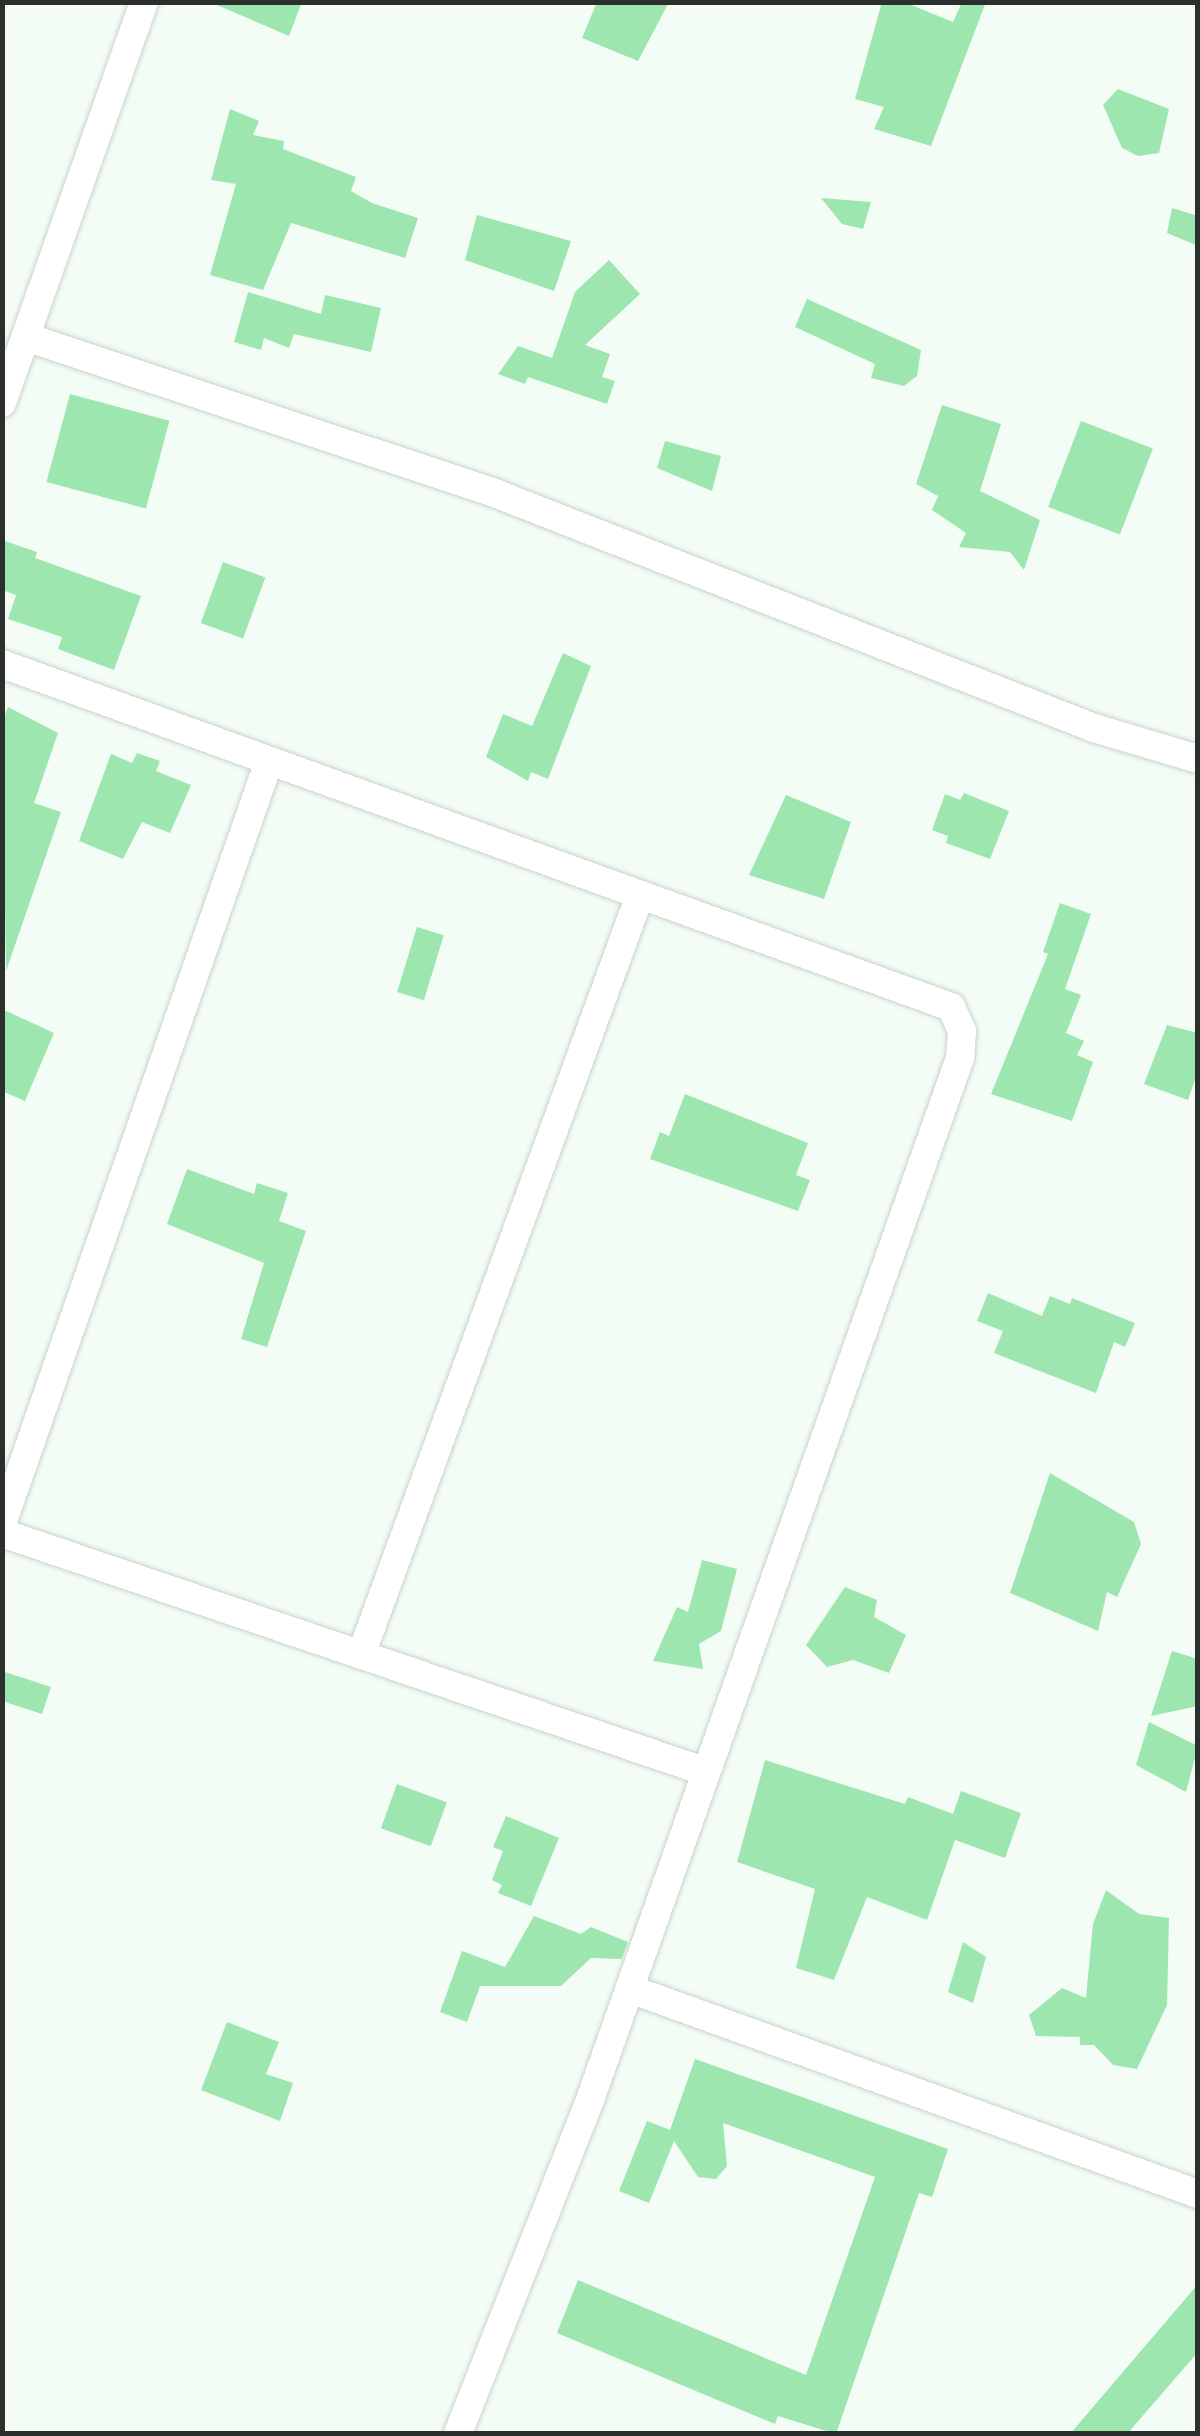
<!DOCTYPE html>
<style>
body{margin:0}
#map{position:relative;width:1200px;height:2436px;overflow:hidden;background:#f3fdf5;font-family:"Alegreya Sans",sans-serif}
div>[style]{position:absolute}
.building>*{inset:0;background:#9de6b0;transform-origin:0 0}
.roads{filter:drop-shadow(0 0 2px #c9d3cb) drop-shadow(0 0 2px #c9d3cb)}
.street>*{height:28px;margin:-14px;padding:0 14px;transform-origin:14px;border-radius:14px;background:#fff}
span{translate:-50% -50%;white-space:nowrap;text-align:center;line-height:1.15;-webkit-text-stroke:10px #fff;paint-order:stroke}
.frame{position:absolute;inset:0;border:5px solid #2c302d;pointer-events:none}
</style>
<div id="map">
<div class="building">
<i style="clip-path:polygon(210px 2px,302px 2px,289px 36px)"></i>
<i style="clip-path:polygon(597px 2px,669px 2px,638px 61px,582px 38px)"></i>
<i style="clip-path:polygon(882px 2px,904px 2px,953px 22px,962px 2px,986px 2px,931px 146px,874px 129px,884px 107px,855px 99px)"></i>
<i style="clip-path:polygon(1118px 89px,1169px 109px,1159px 153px,1138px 156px,1122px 148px,1103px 105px)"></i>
<i style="clip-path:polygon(230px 109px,259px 121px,253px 135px,284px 141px,283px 149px,356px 177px,351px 191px,372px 203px,418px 218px,405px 258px,291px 223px,263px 290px,210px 275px,236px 184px,211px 180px)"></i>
<i style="clip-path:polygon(821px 198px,871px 202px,863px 229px,842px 224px)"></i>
<i style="clip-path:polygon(1172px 208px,1198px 216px,1198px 246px,1167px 233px)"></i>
<i style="clip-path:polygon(477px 215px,571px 241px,554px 291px,465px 260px)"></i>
<i style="clip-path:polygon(609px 260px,640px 294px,585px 345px,610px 354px,602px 377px,615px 381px,607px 404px,528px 377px,525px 384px,498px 374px,518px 346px,552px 358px,575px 292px)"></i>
<i style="clip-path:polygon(248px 292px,321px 314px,325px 295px,381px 308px,371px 352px,294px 334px,289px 348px,264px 338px,261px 350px,234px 342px)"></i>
<i style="clip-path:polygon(807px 299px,921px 350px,917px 376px,904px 386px,871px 378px,875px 364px,795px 327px)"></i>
<i style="left:70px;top:394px;width:103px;height:91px;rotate:15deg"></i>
<i style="clip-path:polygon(942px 405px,1001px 424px,980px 491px,1040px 520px,1024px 570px,1010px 552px,959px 547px,966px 533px,932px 510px,938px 496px,916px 484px)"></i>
<i style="left:1081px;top:421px;width:77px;height:92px;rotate:21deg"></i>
<i style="clip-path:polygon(665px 441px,721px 456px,712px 491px,657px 468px)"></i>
<i style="clip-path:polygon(2px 540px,37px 552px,35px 558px,141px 596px,114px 670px,58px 649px,62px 637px,8px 619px,16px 595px,2px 590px)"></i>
<i style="left:223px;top:562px;width:45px;height:65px;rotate:20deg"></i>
<i style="clip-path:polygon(563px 653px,591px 666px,548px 779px,531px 772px,528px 781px,486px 757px,503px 714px,532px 726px)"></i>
<i style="clip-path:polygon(8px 707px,58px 733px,34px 803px,61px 812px,6px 971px,2px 722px)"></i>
<i style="clip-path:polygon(137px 753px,160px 761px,156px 771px,191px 785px,170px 833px,142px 822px,123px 859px,79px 841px,111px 754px,132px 763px)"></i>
<i style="clip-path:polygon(964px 793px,1009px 811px,990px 859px,946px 843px,948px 836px,932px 830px,945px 794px,960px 800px)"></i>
<i style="clip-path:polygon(786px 795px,851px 822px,824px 899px,749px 875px)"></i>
<i style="clip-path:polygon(1060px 903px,1091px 914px,1065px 989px,1081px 995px,1066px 1033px,1084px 1041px,1077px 1055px,1093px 1062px,1072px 1121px,991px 1094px,1048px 954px,1043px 952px)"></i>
<i style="left:417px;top:927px;width:28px;height:68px;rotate:17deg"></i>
<i style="clip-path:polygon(2px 1009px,54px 1033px,25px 1101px,2px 1091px)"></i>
<i style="clip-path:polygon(1167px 1025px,1198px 1033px,1198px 1071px,1188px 1100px,1144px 1084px)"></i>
<i style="clip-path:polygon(685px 1094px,808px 1143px,796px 1175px,810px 1180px,798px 1211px,650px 1159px,660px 1132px,669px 1136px)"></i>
<i style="clip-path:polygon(187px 1169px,254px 1194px,257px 1183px,288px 1193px,279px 1221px,306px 1231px,267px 1347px,241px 1339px,264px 1263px,167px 1224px)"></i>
<i style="clip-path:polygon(988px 1293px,1042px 1316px,1050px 1296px,1070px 1304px,1072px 1298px,1135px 1323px,1125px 1347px,1114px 1342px,1096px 1393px,994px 1353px,1003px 1331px,977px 1321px)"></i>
<i style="clip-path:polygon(1050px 1473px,1134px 1522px,1141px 1544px,1117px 1597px,1107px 1592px,1098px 1631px,1010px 1593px)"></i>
<i style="clip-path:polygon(702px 1560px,737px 1569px,721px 1631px,699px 1644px,703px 1669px,653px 1661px,677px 1607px,688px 1612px)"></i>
<i style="clip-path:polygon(845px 1587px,877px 1600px,874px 1617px,906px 1635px,889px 1673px,853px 1660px,827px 1667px,806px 1645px)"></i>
<i style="clip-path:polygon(1172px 1651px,1198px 1659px,1198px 1706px,1151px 1716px)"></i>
<i style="clip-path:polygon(2px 1671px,51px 1687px,42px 1714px,2px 1701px)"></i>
<i style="clip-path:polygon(1149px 1722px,1198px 1746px,1186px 1792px,1136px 1765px)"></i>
<i style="clip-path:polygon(765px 1760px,905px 1804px,908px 1797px,953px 1814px,961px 1791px,1021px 1813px,1005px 1858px,955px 1840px,927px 1920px,867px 1897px,834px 1980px,796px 1968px,815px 1889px,737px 1862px)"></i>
<i style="left:397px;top:1784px;width:53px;height:47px;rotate:20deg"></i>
<i style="clip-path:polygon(506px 1816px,559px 1838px,531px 1906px,498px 1893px,502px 1885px,492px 1880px,503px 1851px,493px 1847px)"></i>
<i style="clip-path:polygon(1106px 1890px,1139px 1914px,1169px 1918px,1167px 2005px,1137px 2069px,1113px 2065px,1094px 2045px,1080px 2045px,1080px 2037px,1036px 2036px,1029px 2015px,1062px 1988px,1086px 1998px,1093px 1924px)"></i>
<i style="clip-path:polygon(534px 1916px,581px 1934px,591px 1927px,628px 1942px,622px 1959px,591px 1958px,561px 1986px,480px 1986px,467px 2022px,440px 2012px,462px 1951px,505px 1967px)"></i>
<i style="clip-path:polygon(963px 1942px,986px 1957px,973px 2003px,948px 1992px)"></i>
<i style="clip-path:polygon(227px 2022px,279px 2042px,266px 2074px,293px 2083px,280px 2121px,201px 2090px)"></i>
<i style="clip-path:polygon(695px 2059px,948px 2149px,932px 2197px,919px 2193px,836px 2434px,778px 2416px,775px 2424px,557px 2333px,578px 2280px,806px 2375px,875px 2177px,723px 2123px,727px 2166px,716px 2179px,698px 2177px,674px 2141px,649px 2203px,619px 2191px,647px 2121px,670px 2130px)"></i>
<i style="clip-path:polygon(1198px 2284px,1198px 2352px,1127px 2434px,1070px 2434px)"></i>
</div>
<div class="roads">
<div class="street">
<i style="left:26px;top:337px;width:496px;rotate:18.4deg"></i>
<i style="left:497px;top:494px;width:641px;rotate:21.4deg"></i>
<i style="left:1094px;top:728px;width:109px;rotate:16.6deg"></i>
<i style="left:2px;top:403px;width:425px;rotate:-70.5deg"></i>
<i style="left:2px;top:664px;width:1009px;rotate:19.87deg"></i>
<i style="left:951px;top:1007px;width:26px;rotate:65deg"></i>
<i style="left:962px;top:1031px;width:27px;rotate:94deg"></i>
<i style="left:960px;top:1058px;width:1106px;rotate:109.55deg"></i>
<i style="left:590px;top:2100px;width:359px;rotate:111.6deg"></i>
<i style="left:2px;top:1524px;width:808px;rotate:-70.71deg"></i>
<i style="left:2px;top:1533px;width:744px;rotate:18.73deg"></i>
<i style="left:361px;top:1655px;width:810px;rotate:-69.84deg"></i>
<i style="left:630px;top:1989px;width:604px;rotate:19.85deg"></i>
</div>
</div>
<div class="frame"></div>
</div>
